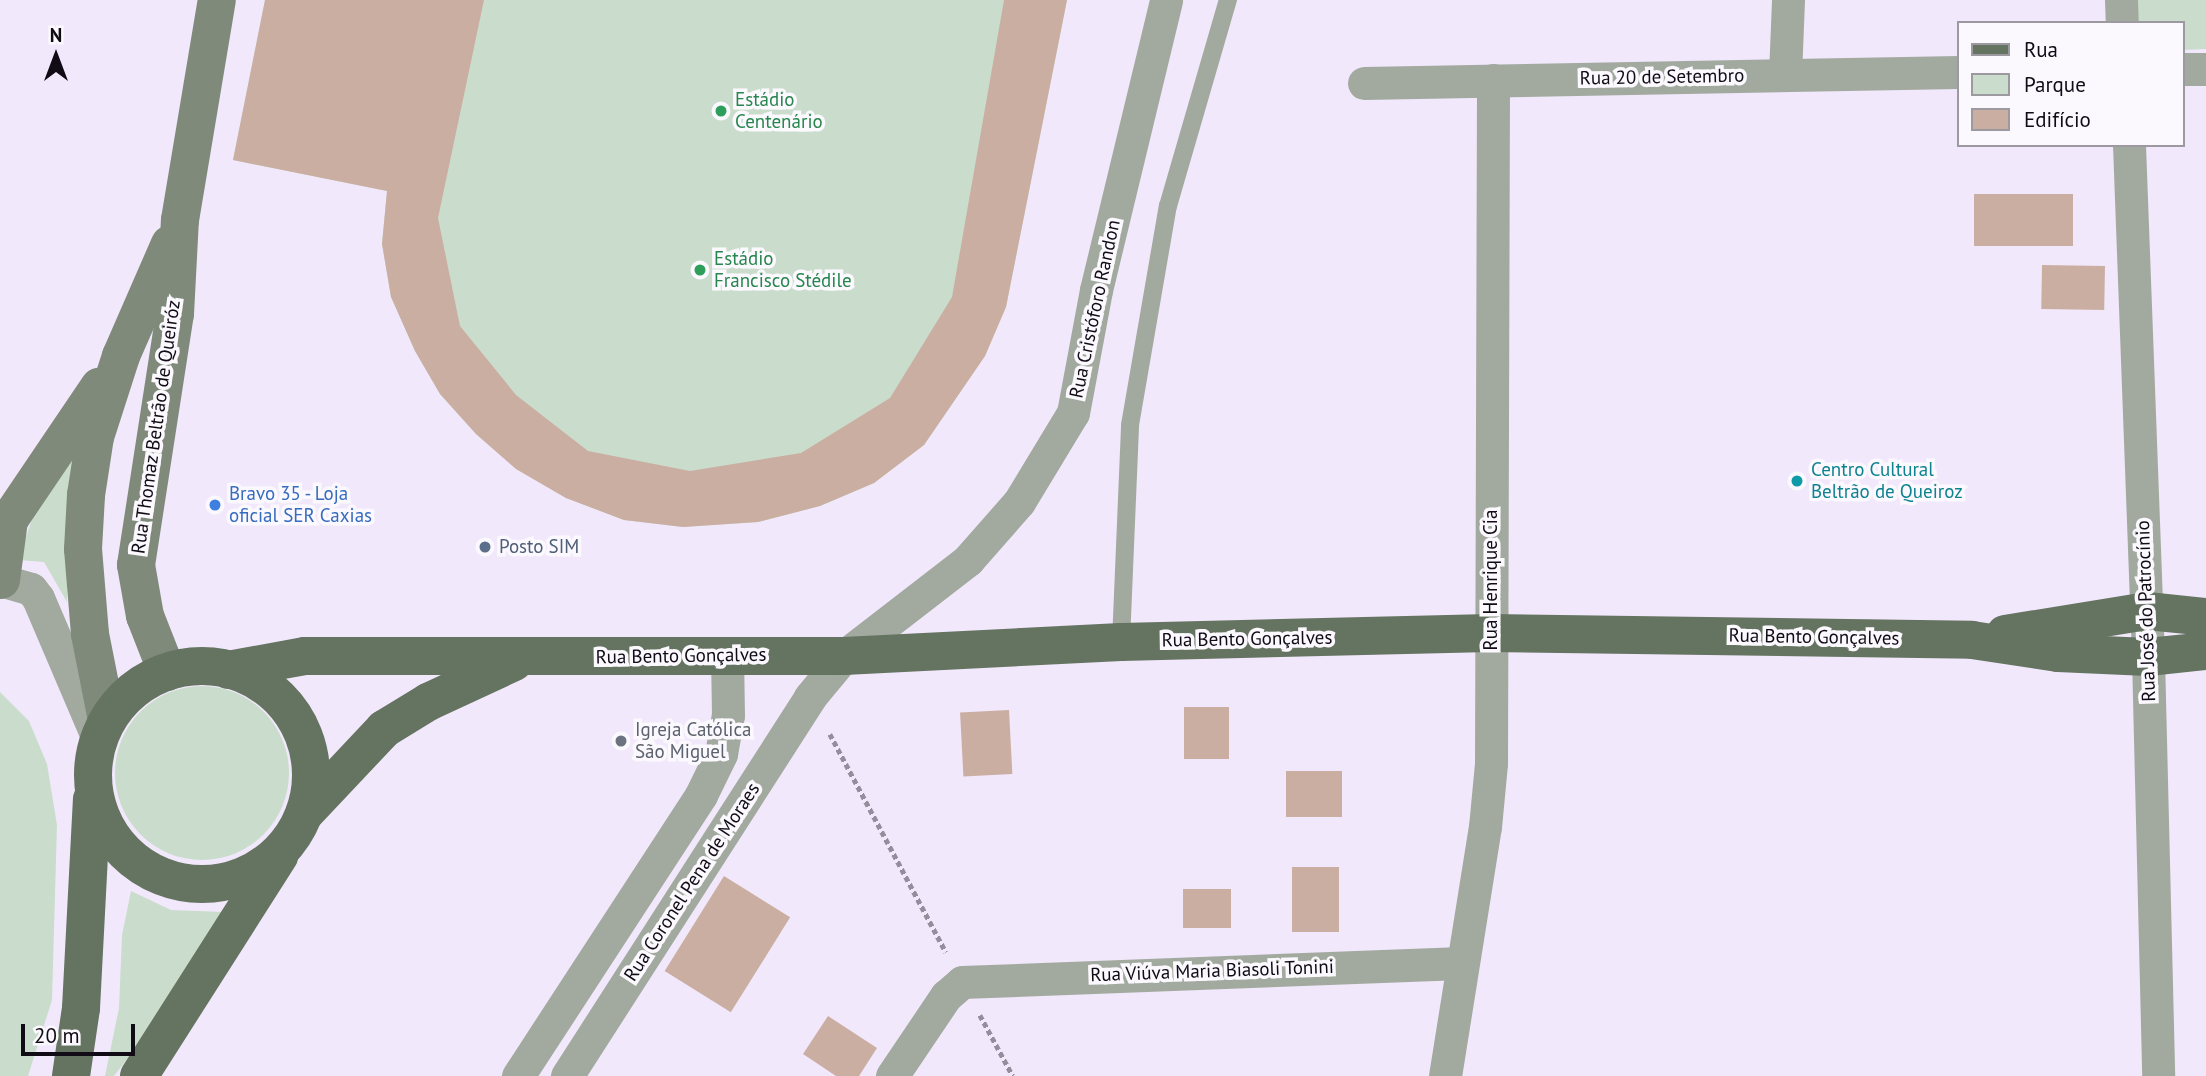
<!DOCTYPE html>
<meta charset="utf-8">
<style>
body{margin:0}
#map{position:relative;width:2206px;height:1076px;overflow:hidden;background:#f2e8fc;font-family:"PT Sans",sans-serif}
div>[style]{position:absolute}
.green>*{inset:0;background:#caddcc}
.round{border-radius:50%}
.building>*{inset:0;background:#cbaea2;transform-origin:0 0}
.path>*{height:4.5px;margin-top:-2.25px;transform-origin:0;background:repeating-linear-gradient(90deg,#958d9c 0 5px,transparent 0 8.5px)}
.service>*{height:18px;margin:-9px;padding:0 9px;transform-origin:9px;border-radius:9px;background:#a2aaa0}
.minor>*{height:33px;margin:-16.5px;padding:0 16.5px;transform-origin:16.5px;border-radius:16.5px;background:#a2aaa0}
.secondary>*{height:38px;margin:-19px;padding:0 19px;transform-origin:19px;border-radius:19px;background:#7f8a7b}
.primary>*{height:38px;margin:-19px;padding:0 19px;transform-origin:19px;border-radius:19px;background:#657361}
.primary>.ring{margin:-19px;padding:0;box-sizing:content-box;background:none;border:38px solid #657361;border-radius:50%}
.dots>*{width:19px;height:19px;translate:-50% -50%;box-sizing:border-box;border:4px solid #fbf8fe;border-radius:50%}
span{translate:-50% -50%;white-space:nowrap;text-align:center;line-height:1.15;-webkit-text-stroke:7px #fbf8fe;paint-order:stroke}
.street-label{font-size:19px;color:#100b14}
.leisure-label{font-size:19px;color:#27864d}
.left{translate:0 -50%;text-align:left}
.culture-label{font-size:19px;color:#0d838f}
.shop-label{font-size:19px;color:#366cbe}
.service-label{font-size:19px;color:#4e5e75}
.worship-label{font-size:19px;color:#5b616d}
.legend{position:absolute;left:1957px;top:21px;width:228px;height:126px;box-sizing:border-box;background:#fbf8fe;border:2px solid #9d99a0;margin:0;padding:9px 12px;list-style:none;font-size:21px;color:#100b14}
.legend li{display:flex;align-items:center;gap:14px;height:35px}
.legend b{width:35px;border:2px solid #9d99a0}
.north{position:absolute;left:21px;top:21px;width:70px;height:70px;-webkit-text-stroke:5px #fbf8fe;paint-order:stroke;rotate:0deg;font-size:19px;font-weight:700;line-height:28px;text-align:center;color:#100b14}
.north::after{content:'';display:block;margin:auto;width:24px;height:32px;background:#100b14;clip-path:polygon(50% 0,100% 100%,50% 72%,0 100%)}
.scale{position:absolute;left:21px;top:1024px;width:114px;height:32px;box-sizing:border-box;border:4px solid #100b14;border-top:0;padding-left:9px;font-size:21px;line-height:24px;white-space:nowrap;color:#100b14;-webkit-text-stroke:5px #fbf8fe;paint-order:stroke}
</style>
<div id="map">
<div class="green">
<i style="clip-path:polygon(265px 0,1067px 0,1006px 307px,985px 356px,924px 445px,874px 483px,820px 506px,758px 522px,683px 527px,624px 520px,566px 498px,516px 469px,476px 434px,440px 394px,415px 351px,391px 297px,382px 244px,387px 191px,233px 160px)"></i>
<i style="clip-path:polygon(2134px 0,2206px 0,2206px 49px,2183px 50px,2183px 23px,2135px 23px)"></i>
<i style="clip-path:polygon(76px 437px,68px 528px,67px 602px,44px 562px,18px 560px,31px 522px)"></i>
<i class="round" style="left:115px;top:686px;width:174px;height:174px"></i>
<i style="clip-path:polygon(0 692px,29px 721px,47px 764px,57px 825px,52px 1000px,28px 1076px,0 1076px)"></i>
<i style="clip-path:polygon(131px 891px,171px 910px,224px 912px,137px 1046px,114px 1076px,105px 1076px,119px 1008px,122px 935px)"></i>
</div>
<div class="building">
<i style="clip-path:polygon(265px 0,484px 0,438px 218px,460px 326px,516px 395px,588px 451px,690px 471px,801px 453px,890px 398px,952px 297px,1004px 0,1067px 0,1006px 307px,985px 356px,924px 445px,874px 483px,820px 506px,758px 522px,683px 527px,624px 520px,566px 498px,516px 469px,476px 434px,440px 394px,415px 351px,391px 297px,382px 244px,387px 191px,233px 160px)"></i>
<i style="left:1974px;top:194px;width:99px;height:52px"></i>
<i style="left:2042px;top:265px;width:63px;height:44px;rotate:1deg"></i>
<i style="left:1184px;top:707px;width:45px;height:52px"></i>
<i style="left:1009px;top:710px;width:64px;height:49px;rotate:87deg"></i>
<i style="left:1286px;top:771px;width:56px;height:46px"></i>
<i style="left:1292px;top:867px;width:47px;height:65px"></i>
<i style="left:724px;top:876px;width:78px;height:112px;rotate:32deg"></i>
<i style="left:1183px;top:889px;width:48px;height:39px"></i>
<i style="clip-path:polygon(828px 1016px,877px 1048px,859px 1076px,836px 1076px,803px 1054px)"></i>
</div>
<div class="path">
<i style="left:830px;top:734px;width:247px;rotate:62deg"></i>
<i style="left:980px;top:1015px;width:69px;rotate:61.6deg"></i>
</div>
<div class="service">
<i style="left:1121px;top:642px;width:217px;rotate:-87.6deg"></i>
<i style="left:1130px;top:425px;width:222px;rotate:-80.2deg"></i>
<i style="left:1168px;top:206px;width:215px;rotate:-73.8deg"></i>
</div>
<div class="minor">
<i style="left:2121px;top:0;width:23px;rotate:88deg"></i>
<i style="left:2183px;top:69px;width:23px"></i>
<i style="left:1785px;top:75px;width:75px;rotate:-87.7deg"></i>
<i style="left:1364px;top:83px;width:595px;rotate:-1.06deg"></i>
<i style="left:2129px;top:145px;width:512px;rotate:87.87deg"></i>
<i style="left:2148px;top:657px;width:419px;rotate:88.6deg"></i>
<i style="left:0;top:580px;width:32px;rotate:16deg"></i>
<i style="left:31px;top:589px;width:11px;rotate:52deg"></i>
<i style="left:38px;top:598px;width:153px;rotate:66.9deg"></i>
<i style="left:518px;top:1076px;width:335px;rotate:-56.9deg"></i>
<i style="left:701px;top:795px;width:46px;rotate:-64deg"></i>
<i style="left:721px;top:754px;width:39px;rotate:-80deg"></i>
<i style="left:728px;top:716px;width:61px;rotate:-90.9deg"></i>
<i style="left:567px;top:1076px;width:450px;rotate:-57.3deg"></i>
<i style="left:810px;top:697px;width:53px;rotate:-50.3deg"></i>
<i style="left:844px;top:656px;width:157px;rotate:-37.7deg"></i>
<i style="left:968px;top:560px;width:77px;rotate:-48.7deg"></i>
<i style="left:1019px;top:502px;width:104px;rotate:-58.8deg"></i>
<i style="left:1073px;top:413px;width:125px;rotate:-79.4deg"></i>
<i style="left:1096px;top:290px;width:298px;rotate:-76.4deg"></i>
<i style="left:892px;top:1076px;width:97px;rotate:-56deg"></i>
<i style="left:946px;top:996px;width:21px;rotate:-41deg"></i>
<i style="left:962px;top:982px;width:500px;rotate:-2.18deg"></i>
<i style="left:1445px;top:1076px;width:252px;rotate:-80.9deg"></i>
<i style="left:1485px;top:827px;width:64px;rotate:-84.6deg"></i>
<i style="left:1491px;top:763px;width:683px;rotate:-89.83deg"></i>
</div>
<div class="secondary">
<i style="left:1px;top:580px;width:61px;rotate:-82.4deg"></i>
<i style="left:9px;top:520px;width:161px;rotate:-55.9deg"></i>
<i style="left:167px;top:672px;width:60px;rotate:-111.4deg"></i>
<i style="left:145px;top:616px;width:52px;rotate:-100deg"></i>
<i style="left:136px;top:565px;width:254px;rotate:-81.2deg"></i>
<i style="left:175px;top:314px;width:94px;rotate:-87deg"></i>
<i style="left:180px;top:220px;width:223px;rotate:-80.5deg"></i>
<i style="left:107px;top:720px;width:88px;rotate:-101.2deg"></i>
<i style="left:90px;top:634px;width:85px;rotate:-94.7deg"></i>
<i style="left:83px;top:549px;width:54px;rotate:-86.8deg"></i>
<i style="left:86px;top:495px;width:59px;rotate:-81.2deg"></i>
<i style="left:95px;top:437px;width:85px;rotate:-72.2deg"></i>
<i style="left:121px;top:356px;width:122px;rotate:-66.4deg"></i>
</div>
<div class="primary">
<i style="left:2005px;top:634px;width:144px;rotate:-9.2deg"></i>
<i style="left:2147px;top:611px;width:59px;rotate:5.8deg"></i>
<i class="ring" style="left:93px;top:666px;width:180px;height:180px"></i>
<i style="left:228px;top:670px;width:78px;rotate:-10.3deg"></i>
<i style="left:305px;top:656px;width:539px"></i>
<i style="left:844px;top:656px;width:277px;rotate:-2.9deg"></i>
<i style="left:1121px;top:642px;width:369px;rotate:-1.4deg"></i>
<i style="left:1490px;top:633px;width:482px;rotate:0.8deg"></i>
<i style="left:1972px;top:640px;width:87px;rotate:8.6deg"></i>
<i style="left:2058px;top:653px;width:90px;rotate:2.5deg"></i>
<i style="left:2148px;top:657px;width:58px;rotate:-5.9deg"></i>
<i style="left:304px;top:814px;width:117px;rotate:-46.7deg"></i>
<i style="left:384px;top:729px;width:52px;rotate:-31.5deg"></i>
<i style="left:428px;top:702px;width:95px;rotate:-24.9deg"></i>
<i style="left:71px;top:1076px;width:69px;rotate:-81.6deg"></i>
<i style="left:81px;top:1008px;width:209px;rotate:-87deg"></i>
<i style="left:139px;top:1076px;width:261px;rotate:-57.5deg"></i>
</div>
<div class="dots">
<i style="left:721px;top:111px;background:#2e9e5b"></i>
<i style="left:700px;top:270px;background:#2e9e5b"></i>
<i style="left:1797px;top:481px;background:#0f9aa8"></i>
<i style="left:215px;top:505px;background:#3f7fe0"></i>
<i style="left:485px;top:547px;background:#5c6f8a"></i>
<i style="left:621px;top:741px;background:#6b7280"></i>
</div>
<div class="street-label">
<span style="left:1662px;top:77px;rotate:-1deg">Rua 20 de Setembro</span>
<span style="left:1095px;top:309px;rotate:-78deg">Rua Cristóforo Randon</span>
<span style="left:156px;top:427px;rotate:-82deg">Rua Thomaz Beltrão de Queiróz</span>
<span style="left:1491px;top:580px;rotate:-90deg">Rua Henrique Cia</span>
<span style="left:2146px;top:611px;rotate:-92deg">Rua José do Patrocínio</span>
<span style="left:1814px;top:637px;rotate:1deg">Rua Bento Gonçalves</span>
<span style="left:1247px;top:639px;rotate:-1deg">Rua Bento Gonçalves</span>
<span style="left:681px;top:656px;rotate:-1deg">Rua Bento Gonçalves</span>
<span style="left:692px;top:882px;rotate:-57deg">Rua Coronel Pena de Moraes</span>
<span style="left:1212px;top:971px;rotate:-2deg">Rua Viúva Maria Biasoli Tonini</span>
</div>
<div class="leisure-label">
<span class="left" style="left:735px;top:111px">Estádio<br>Centenário</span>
<span class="left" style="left:714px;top:270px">Estádio<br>Francisco Stédile</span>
</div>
<div class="culture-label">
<span class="left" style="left:1811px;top:481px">Centro Cultural<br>Beltrão de Queiroz</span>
</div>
<div class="shop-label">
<span class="left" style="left:229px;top:505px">Bravo 35 - Loja<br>oficial SER Caxias</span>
</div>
<div class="service-label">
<span class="left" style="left:499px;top:547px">Posto SIM</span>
</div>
<div class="worship-label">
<span class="left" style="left:635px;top:741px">Igreja Católica<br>São Miguel</span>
</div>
<ul class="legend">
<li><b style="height:9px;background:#657361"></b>Rua</li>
<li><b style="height:19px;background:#caddcc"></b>Parque</li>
<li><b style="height:19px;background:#cbaea2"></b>Edifício</li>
</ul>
<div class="north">N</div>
<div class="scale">20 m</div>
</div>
